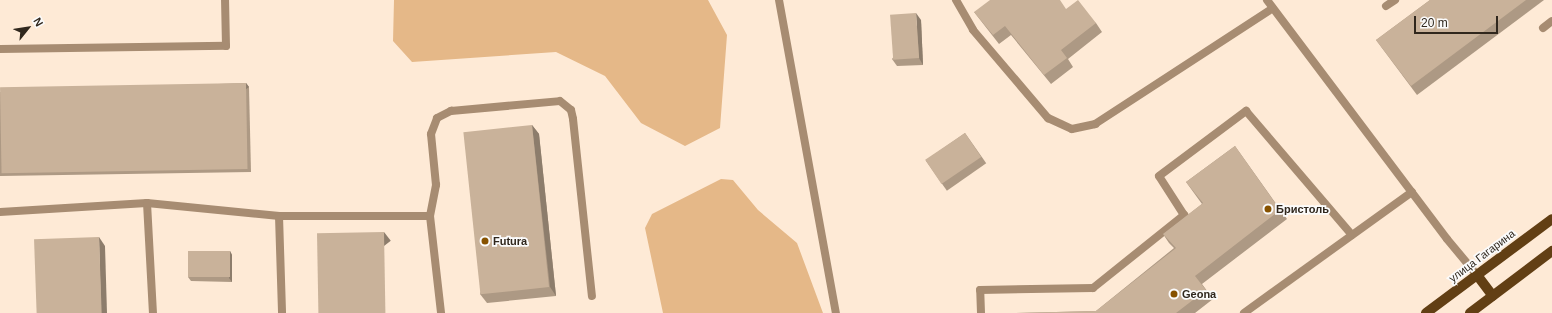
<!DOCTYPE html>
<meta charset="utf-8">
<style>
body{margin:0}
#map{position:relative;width:1552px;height:313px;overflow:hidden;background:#feead6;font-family:Helvetica,sans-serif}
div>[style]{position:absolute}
.green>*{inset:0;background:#e5b888}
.service>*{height:8px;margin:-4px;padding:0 4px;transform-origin:4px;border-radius:4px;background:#a78c72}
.minor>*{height:8px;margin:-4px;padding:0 4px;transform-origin:4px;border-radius:4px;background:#a78c72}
.primary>*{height:10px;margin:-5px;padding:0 5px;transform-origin:5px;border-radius:5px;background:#623f14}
.wall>*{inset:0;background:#ad9984;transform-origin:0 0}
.shaded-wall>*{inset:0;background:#8d7d6c;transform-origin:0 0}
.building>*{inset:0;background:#c9b29a;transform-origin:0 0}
.dots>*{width:11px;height:11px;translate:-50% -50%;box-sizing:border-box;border:2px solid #fbfbfb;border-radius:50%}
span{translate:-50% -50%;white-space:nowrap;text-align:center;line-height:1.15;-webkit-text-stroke:3.5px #fbfbfb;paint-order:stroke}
.poi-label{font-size:11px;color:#30271d;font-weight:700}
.left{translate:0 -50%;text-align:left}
.street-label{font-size:11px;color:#30271d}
.north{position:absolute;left:8px;top:8px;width:40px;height:40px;-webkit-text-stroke:3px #fbfbfb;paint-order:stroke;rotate:60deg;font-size:11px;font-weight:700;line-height:16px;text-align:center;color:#30271d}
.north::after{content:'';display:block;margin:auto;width:14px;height:18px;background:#30271d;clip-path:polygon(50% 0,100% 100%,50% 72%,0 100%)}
.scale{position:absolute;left:1414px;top:16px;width:84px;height:18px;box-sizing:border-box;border:2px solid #30271d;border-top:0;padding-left:5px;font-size:12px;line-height:14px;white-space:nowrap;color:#30271d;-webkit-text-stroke:3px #fbfbfb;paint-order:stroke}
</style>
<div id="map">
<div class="green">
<i style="clip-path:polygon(394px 0,708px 0,727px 35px,720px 128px,685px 146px,641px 123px,605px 76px,556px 52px,412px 62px,393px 41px)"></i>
<i style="clip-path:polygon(721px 179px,733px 180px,758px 210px,797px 243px,823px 313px,663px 313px,645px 228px,652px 214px)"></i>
</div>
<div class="service">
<i style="left:956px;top:0;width:34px;rotate:60deg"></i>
<i style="left:973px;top:30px;width:116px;rotate:49.6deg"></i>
<i style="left:1048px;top:118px;width:26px;rotate:25deg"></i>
<i style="left:1072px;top:129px;width:24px;rotate:-12deg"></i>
<i style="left:1095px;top:124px;width:212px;rotate:-33.1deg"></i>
<i style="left:1267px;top:0;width:299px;rotate:53deg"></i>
<i style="left:1447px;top:239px;width:47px;rotate:50.2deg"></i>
<i style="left:1386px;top:6px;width:11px;rotate:-34deg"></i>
<i style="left:1543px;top:28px;width:11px;rotate:-38deg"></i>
<i style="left:0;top:49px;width:226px;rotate:-0.8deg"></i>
<i style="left:226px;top:46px;width:46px;rotate:-91.2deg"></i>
<i style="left:147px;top:203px;width:110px;rotate:86.9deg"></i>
<i style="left:0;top:212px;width:147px;rotate:-3.5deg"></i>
<i style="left:147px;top:203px;width:133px;rotate:5.6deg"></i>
<i style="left:279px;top:216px;width:151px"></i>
<i style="left:430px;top:216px;width:98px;rotate:83.5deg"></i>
<i style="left:279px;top:216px;width:97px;rotate:88.2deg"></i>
<i style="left:430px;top:216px;width:32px;rotate:-79deg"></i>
<i style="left:436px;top:185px;width:51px;rotate:-95.6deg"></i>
<i style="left:431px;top:134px;width:17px;rotate:-69deg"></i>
<i style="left:437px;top:118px;width:16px;rotate:-27deg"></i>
<i style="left:451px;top:111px;width:109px;rotate:-5.2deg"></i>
<i style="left:560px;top:101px;width:14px;rotate:39deg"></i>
<i style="left:571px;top:110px;width:9px;rotate:77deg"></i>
<i style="left:573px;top:119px;width:178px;rotate:83.9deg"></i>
<i style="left:981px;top:313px;width:23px;rotate:-92deg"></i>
<i style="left:980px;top:290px;width:113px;rotate:-1deg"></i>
<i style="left:1093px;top:288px;width:117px;rotate:-38.7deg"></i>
<i style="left:1184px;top:215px;width:46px;rotate:-122.7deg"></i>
<i style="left:1159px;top:176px;width:109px;rotate:-36.8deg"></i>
<i style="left:1246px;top:111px;width:163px;rotate:49.5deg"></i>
<i style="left:1244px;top:313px;width:207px;rotate:-35.8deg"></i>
</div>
<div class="minor">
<i style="left:779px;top:0;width:318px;rotate:79.7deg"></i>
</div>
<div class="primary">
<i style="left:1477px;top:275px;width:26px;rotate:53deg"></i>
<i style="left:1426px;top:313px;width:157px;rotate:-36.7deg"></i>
<i style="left:1470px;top:313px;width:103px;rotate:-37.1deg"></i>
</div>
<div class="wall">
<i style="clip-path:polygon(1430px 0,1544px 0,1417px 95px,1376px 40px)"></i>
<i style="clip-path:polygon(1066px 9px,1096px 23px,1102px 32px,1068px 59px,1073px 67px,1051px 84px,1011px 35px,999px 44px,974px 12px)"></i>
<i style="clip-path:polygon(921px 20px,923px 65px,897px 66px,892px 59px)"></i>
<i style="clip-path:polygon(246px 83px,249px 87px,251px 172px,0 176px,0 92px)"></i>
<i style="clip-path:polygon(532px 125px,539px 134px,556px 296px,487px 303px,480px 294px)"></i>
<i style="left:965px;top:133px;width:37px;height:48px;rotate:55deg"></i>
<i style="clip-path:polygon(1235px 146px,1287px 219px,1202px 284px,1213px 299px,1195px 313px,1013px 313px,1096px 311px,1174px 248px,1169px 243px,1163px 234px,1202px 204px,1186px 182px)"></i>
<i style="clip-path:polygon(230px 251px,232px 255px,232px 282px,191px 281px,188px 277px)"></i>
</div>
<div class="shaded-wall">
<i style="clip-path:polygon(916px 13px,921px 20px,923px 65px,919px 58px)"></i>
<i style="left:246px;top:83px;width:5px;height:86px;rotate:53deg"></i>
<i style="clip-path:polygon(532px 125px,539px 134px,556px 296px,550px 287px)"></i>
<i style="left:384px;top:232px;width:11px;height:81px;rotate:52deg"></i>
<i style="clip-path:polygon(99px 237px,105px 246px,107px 313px,101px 313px)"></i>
<i style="clip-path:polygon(230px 251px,232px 255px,232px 282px,229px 278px)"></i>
</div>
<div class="building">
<i style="clip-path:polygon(990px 0,1060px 0,1066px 9px,1078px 0,1096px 23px,1061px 50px,1067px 58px,1044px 75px,1005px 26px,993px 35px,974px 12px)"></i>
<i style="clip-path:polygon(1430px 0,1526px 0,1411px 86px,1376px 40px)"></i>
<i style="left:916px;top:13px;width:45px;height:26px;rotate:86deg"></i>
<i style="left:246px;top:83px;width:86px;height:246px;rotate:89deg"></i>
<i style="left:532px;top:125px;width:163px;height:69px;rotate:84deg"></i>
<i style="left:965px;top:133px;width:29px;height:48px;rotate:56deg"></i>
<i style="clip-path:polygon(1235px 146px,1280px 210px,1195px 276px,1206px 290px,1176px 313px,1013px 313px,1096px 311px,1176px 248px,1163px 234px,1203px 203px,1186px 182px)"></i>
<i style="left:384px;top:232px;width:81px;height:67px;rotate:89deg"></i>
<i style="left:99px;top:237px;width:76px;height:65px;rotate:88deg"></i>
<i style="left:188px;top:251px;width:42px;height:26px"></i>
</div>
<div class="dots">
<i style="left:1268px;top:209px;background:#875200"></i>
<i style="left:485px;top:241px;background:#875200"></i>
<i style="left:1174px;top:294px;background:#875200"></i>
</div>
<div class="poi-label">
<span class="left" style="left:1276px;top:209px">Бристоль</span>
<span class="left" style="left:493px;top:241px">Futura</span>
<span class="left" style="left:1182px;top:294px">Geona</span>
</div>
<div class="street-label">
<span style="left:1482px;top:256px;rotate:-37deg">улица Гагарина</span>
</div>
<div class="north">N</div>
<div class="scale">20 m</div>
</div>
